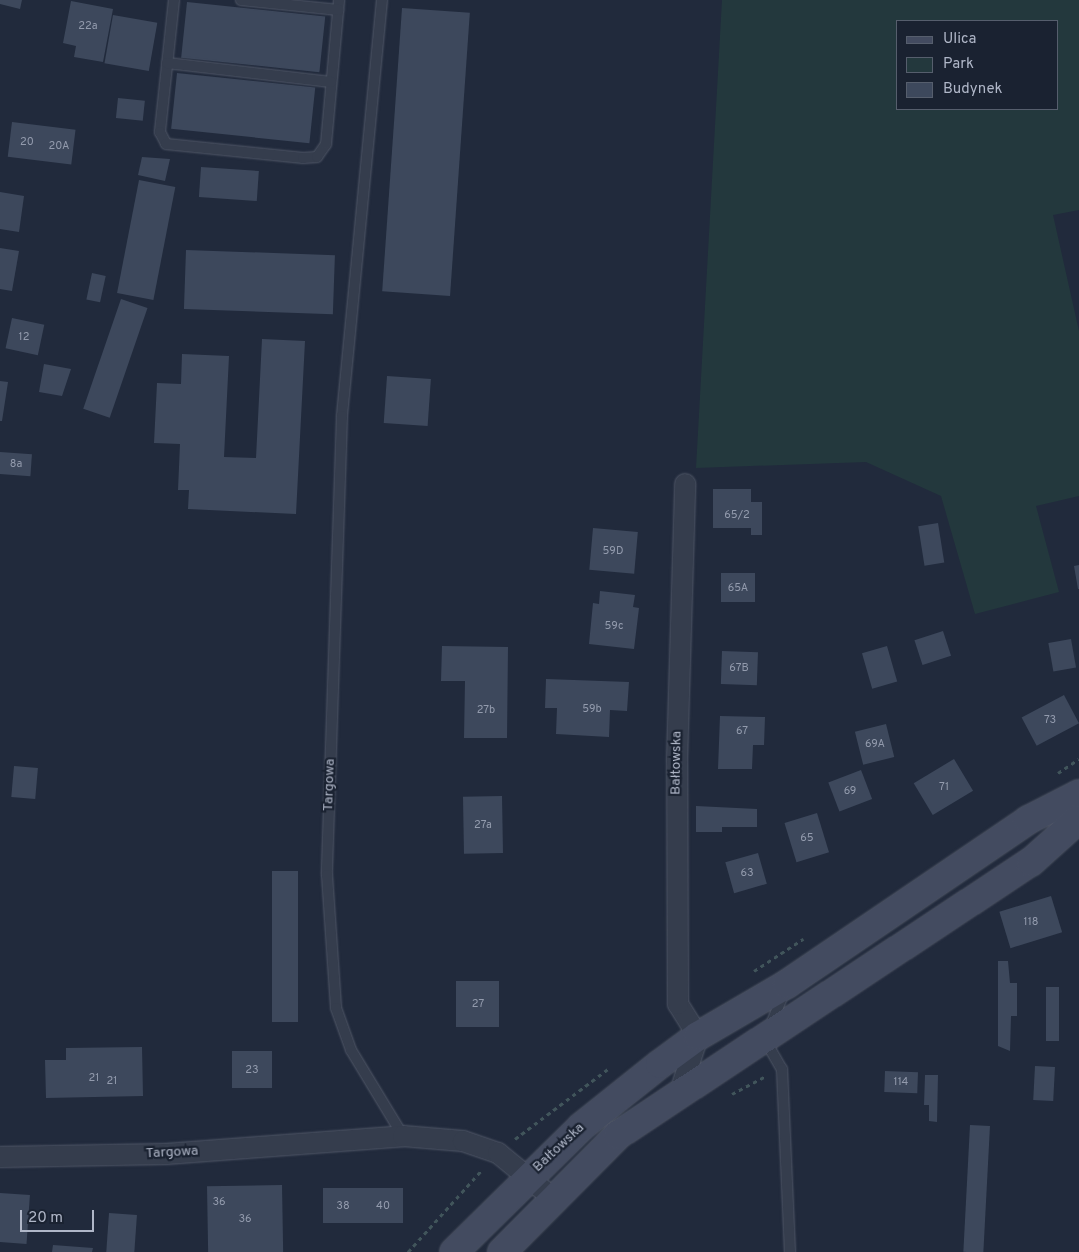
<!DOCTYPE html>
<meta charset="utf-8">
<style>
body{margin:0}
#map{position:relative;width:1079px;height:1252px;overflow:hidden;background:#212a3c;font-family:Overpass,sans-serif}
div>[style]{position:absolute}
.green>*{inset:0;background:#23383d}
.building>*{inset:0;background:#3d485c;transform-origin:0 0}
.path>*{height:3px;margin-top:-1.5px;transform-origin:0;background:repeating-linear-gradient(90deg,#41555b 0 4px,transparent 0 8px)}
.roads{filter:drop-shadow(0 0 1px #505767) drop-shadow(0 0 1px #505767)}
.lane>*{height:10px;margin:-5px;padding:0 5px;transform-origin:5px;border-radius:5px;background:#353d4d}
.street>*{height:20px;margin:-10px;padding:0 10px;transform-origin:10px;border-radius:10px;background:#353d4d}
.secondary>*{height:28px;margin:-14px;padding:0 14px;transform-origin:14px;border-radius:14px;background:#434b60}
span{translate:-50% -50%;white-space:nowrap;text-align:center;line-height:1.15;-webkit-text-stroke:4.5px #1a2231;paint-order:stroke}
.number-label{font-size:11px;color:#939bad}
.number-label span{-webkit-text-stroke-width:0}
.street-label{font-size:14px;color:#b0b7c8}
.legend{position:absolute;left:896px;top:20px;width:162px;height:90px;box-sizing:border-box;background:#1a2231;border:1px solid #565e6d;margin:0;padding:6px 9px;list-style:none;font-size:15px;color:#b0b7c8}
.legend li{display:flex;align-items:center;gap:10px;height:25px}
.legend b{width:25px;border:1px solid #565e6d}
.scale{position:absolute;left:20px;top:1210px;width:74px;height:22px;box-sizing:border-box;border:2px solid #b0b7c8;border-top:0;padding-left:6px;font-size:15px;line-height:18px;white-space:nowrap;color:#b0b7c8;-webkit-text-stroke:4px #1a2231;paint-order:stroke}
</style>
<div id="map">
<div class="green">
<i style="clip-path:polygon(evenodd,722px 0,1079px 0,1079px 210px,1053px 215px,1079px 331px,1079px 496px,1036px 506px,1059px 592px,975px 614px,941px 496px,866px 462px,696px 468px,722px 0,898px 21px,1058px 21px,1058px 109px,898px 109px,898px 21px)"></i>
</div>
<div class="building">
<i style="clip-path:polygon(0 0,22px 0,20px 9px,0 4px)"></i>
<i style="clip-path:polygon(71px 1px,113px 9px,103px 62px,74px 57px,76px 46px,63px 43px)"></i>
<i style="left:187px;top:2px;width:139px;height:56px;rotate:6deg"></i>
<i style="left:402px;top:8px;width:68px;height:284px;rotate:4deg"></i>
<i style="left:113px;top:15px;width:45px;height:49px;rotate:10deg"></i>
<i style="left:177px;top:73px;width:139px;height:56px;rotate:6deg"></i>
<i style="left:118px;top:98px;width:27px;height:20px;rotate:6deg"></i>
<i style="left:12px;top:122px;width:64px;height:35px;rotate:7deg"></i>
<i style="clip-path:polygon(142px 157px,170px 159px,165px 181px,138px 175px)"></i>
<i style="left:201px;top:167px;width:58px;height:30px;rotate:4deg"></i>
<i style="left:139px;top:180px;width:37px;height:115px;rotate:11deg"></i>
<i style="clip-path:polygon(0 192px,24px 196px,19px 232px,0 229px)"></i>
<i style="clip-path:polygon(0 248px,19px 251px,12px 291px,0 289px)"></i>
<i style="left:186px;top:250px;width:149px;height:59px;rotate:2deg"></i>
<i style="left:92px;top:273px;width:14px;height:27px;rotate:12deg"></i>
<i style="left:121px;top:299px;width:28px;height:116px;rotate:19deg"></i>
<i style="left:12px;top:318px;width:33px;height:31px;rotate:12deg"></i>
<i style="clip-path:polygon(262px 339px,305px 341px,296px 514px,188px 509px,189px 490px,178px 490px,180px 444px,154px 443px,157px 383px,181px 384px,182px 354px,229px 356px,224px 457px,256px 458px)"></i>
<i style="clip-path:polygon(44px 364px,71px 369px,62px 396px,39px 392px)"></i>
<i style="left:387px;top:376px;width:44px;height:47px;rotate:4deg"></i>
<i style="clip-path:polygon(0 381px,8px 382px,2px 421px,0 421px)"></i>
<i style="left:0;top:452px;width:32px;height:22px;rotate:4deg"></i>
<i style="clip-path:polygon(713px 489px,751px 489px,751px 502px,762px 502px,762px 535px,751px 535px,751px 528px,713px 528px)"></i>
<i style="left:938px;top:523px;width:40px;height:20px;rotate:81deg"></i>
<i style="left:593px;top:528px;width:45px;height:42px;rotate:5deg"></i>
<i style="clip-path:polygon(1079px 565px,1079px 589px,1078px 589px,1074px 566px)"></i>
<i style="left:721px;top:573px;width:34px;height:29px"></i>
<i style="clip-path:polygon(600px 591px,635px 595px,633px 607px,639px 608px,634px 649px,589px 644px,593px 603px,599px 604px)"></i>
<i style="left:943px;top:631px;width:26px;height:30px;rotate:72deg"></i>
<i style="left:1071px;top:639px;width:29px;height:23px;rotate:80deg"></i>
<i style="clip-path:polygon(442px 646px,508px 647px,507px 738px,464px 738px,465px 681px,441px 681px)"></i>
<i style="left:887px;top:646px;width:37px;height:26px;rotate:74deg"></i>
<i style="left:722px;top:651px;width:36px;height:33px;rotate:2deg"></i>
<i style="clip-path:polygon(546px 679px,629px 682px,627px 711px,610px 710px,609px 737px,556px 734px,557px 708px,545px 708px)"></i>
<i style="left:1064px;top:695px;width:32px;height:48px;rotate:62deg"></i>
<i style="clip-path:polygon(720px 716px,765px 717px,764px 745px,753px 745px,752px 769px,718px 769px)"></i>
<i style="left:886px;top:724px;width:34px;height:32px;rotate:76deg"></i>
<i style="left:954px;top:759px;width:37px;height:47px;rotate:59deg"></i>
<i style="left:14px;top:766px;width:24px;height:31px;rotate:5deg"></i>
<i style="left:861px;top:770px;width:31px;height:35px;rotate:69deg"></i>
<i style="left:502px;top:796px;width:57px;height:39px;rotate:89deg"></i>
<i style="clip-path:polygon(696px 806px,757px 809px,757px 827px,722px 827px,722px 832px,696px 832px)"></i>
<i style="left:817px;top:813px;width:41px;height:34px;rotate:73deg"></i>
<i style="left:758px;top:853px;width:32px;height:34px;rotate:74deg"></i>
<i style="left:272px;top:871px;width:26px;height:151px"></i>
<i style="left:1051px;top:896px;width:38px;height:54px;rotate:73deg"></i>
<i style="clip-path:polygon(998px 961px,1008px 961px,1010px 983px,1017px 983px,1017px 1016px,1011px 1016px,1010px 1051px,998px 1046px)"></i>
<i style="left:456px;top:981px;width:43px;height:46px"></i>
<i style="left:1046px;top:987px;width:13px;height:54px"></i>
<i style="clip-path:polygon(142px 1047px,143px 1096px,46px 1098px,45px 1060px,66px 1060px,66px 1048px)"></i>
<i style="left:232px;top:1051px;width:40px;height:37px"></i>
<i style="left:1035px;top:1066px;width:20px;height:34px;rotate:3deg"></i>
<i style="left:885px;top:1071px;width:33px;height:21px;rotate:2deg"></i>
<i style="clip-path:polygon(925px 1075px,938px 1075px,937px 1122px,929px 1121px,929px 1105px,924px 1105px)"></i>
<i style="left:970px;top:1125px;width:20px;height:127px;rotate:3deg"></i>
<i style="left:282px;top:1185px;width:67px;height:75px;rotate:89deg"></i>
<i style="left:403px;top:1188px;width:35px;height:80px;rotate:90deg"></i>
<i style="left:0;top:1193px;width:30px;height:49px;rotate:4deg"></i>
<i style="left:109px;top:1213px;width:28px;height:39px;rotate:4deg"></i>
<i style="clip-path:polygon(53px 1245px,93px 1248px,92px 1252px,52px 1252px)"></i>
</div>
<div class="path">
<i style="left:1058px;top:773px;width:25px;rotate:-34deg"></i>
<i style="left:754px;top:971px;width:59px;rotate:-33.1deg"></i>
<i style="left:732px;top:1094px;width:38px;rotate:-28deg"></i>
<i style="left:515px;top:1139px;width:116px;rotate:-37deg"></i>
<i style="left:408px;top:1252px;width:109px;rotate:-48deg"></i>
</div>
<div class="roads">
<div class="lane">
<i style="left:174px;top:0;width:133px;rotate:96.1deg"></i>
<i style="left:160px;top:132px;width:13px;rotate:63deg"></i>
<i style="left:166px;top:144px;width:138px;rotate:5.8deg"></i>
<i style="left:303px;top:158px;width:14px;rotate:-4deg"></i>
<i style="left:317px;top:157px;width:16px;rotate:-55deg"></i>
<i style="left:326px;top:144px;width:145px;rotate:-84.8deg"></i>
<i style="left:241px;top:0;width:98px;rotate:5.9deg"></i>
<i style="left:382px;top:0;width:418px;rotate:95.5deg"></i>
<i style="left:342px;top:416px;width:459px;rotate:91.9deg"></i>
<i style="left:327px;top:875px;width:133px;rotate:86.1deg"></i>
<i style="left:336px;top:1008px;width:45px;rotate:70.3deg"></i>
<i style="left:351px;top:1050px;width:100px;rotate:58.8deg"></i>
<i style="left:167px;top:63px;width:165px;rotate:6.6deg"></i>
<i style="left:770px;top:1027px;width:35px;rotate:-68deg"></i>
<i style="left:765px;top:1040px;width:34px;rotate:60deg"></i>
<i style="left:782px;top:1069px;width:183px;rotate:87.5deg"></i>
</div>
<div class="street">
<i style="left:679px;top:1095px;width:62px;rotate:-72.1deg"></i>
<i style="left:698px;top:1036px;width:38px;rotate:-122deg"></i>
<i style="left:678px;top:1004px;width:243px;rotate:-90.2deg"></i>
<i style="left:677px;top:761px;width:277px;rotate:-88.3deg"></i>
<i style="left:0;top:1157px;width:166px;rotate:-1deg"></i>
<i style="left:166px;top:1154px;width:238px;rotate:-4.3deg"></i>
<i style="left:403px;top:1136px;width:60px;rotate:4.8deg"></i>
<i style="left:463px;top:1141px;width:37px;rotate:19deg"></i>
<i style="left:498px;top:1153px;width:71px;rotate:39.3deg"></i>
</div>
<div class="secondary">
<i style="left:454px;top:1252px;width:178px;rotate:-44.5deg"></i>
<i style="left:581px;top:1127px;width:101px;rotate:-38.6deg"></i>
<i style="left:660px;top:1064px;width:47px;rotate:-36.4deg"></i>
<i style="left:698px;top:1036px;width:103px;rotate:-30.3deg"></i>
<i style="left:787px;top:984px;width:292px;rotate:-34.2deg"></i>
<i style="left:1028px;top:820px;width:57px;rotate:-27deg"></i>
<i style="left:502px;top:1252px;width:165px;rotate:-45.2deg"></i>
<i style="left:618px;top:1135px;width:495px;rotate:-33.5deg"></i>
<i style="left:1031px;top:862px;width:64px;rotate:-41.9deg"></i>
</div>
</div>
<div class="number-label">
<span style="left:88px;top:26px">22a</span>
<span style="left:27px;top:142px">20</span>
<span style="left:59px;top:146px">20A</span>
<span style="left:24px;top:337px">12</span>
<span style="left:16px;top:464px">8a</span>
<span style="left:737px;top:515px">65/2</span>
<span style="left:613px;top:551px">59D</span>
<span style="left:738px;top:588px">65A</span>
<span style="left:614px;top:626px">59c</span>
<span style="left:739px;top:668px">67B</span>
<span style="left:592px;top:709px">59b</span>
<span style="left:486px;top:710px">27b</span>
<span style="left:1050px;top:720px">73</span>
<span style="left:742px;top:731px">67</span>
<span style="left:875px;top:744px">69A</span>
<span style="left:944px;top:787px">71</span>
<span style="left:850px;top:791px">69</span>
<span style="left:483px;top:825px">27a</span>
<span style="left:807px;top:838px">65</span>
<span style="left:747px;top:873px">63</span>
<span style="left:1031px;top:922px">118</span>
<span style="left:478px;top:1004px">27</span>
<span style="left:252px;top:1070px">23</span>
<span style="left:94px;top:1078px">21</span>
<span style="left:112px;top:1081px">21</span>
<span style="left:901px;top:1082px">114</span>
<span style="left:219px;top:1202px">36</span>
<span style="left:343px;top:1206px">38</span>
<span style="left:383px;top:1206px">40</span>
<span style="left:245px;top:1219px">36</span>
</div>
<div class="street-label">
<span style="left:677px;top:763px;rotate:-89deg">Bałtowska</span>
<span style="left:330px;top:785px;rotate:-88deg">Targowa</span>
<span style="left:559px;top:1148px;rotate:-43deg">Bałtowska</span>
<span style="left:172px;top:1153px;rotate:-3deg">Targowa</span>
</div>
<ul class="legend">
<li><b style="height:6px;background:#434b60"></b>Ulica</li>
<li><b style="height:14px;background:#23383d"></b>Park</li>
<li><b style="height:14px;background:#3d485c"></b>Budynek</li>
</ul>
<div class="scale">20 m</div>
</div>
